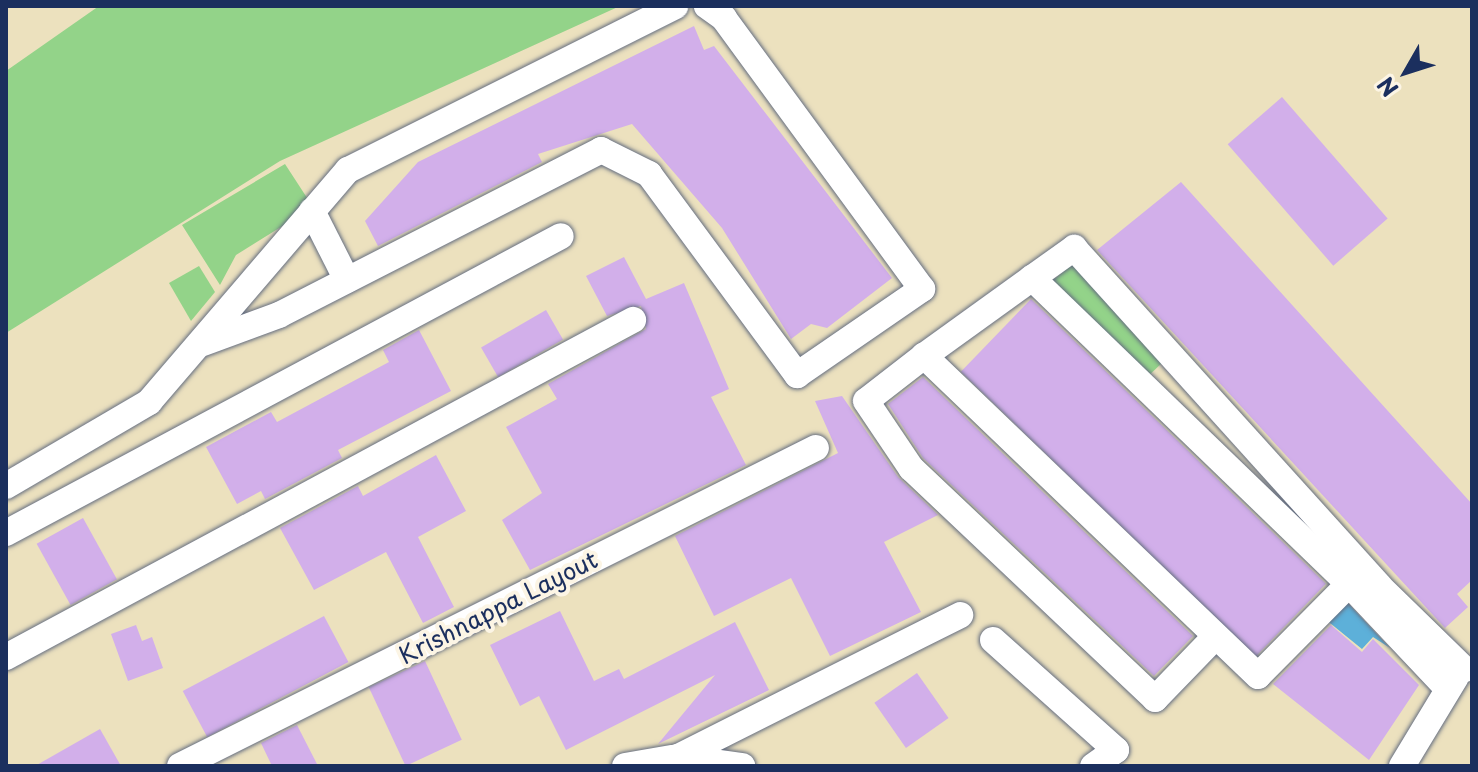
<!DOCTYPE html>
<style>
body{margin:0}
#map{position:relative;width:1478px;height:772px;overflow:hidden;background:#ece1be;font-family:"Playpen Sans",sans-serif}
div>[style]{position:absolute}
.green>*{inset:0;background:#93d389}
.water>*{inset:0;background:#5db0d9}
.building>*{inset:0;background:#d2afea;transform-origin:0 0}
.roads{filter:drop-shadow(0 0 2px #646d80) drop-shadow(0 0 2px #646d80)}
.minor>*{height:26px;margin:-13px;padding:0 13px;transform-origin:13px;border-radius:13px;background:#fff}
span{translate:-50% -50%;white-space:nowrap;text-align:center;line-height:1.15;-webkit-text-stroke:8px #fcf5e5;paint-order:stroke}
.street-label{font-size:24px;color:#1b2f5e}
.frame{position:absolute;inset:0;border:8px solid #1b2f5e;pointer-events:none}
.north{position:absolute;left:1366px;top:32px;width:80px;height:80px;-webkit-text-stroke:6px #fcf5e5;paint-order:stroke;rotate:231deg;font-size:22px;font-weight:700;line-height:32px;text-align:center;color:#1b2f5e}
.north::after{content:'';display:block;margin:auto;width:28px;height:36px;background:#1b2f5e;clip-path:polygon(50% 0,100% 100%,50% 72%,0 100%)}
</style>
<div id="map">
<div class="green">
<i style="clip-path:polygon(99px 6px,620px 6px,280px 161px,6px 333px,6px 71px)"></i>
<i style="clip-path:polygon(285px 164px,313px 207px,236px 255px,220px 285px,182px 225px)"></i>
<i style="clip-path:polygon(1074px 263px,1163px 362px,1144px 380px,1047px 285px)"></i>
<i style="clip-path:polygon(199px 266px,215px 292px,191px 321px,169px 283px)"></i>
</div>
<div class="water">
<i style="clip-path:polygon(1345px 600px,1390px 648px,1373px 637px,1362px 649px,1325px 619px)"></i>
</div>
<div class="building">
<i style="clip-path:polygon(694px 26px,704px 50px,714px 46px,892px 278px,827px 328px,811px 324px,791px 339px,722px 228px,632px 124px,538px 154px,542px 162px,378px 246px,365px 221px,418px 162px)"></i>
<i style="left:1282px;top:97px;width:161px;height:72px;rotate:49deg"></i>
<i style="clip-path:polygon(1181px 182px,1472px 504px,1472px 580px,1457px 594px,1468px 607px,1445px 628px,1097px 250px)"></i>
<i style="clip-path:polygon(624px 257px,646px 299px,684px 283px,729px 389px,711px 397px,746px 465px,530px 570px,502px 520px,542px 493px,506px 427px,557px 399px,548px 384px,646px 329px,641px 306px,607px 316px,586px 276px)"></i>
<i style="left:1031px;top:299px;width:410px;height:101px;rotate:44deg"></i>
<i style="left:546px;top:310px;width:34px;height:75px;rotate:60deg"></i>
<i style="clip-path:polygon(419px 330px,451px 391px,338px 450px,342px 458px,265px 499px,261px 491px,237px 504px,206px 447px,271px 412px,277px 422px,389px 362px,383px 350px)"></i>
<i style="clip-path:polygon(923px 377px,1193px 636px,1154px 676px,923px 458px,888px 404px)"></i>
<i style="clip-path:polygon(842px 396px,898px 477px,938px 515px,884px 542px,921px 612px,830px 656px,791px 578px,714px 616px,675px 536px,838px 453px,815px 401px)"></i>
<i style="clip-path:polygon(436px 455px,466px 511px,418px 537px,454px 607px,423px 623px,386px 552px,314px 590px,280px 528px,358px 486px,363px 496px)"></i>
<i style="left:83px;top:518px;width:70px;height:53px;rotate:61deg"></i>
<i style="clip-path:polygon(560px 611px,594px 681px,619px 669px,624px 679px,735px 622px,769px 690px,658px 744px,715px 675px,566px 750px,539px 696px,520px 706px,490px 645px)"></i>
<i style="left:324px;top:616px;width:52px;height:160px;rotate:62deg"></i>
<i style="clip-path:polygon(136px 625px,142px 641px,152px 637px,163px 668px,128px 681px,111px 634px)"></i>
<i style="clip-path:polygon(1331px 625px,1362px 652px,1373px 639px,1419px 685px,1369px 760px,1273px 684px)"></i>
<i style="left:425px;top:661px;width:87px;height:62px;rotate:65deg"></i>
<i style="left:917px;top:673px;width:55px;height:52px;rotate:55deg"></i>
<i style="clip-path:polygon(297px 725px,318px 766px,272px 766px,261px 743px)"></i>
<i style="clip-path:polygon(100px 729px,121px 766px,35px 766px)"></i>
</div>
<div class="roads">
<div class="minor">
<i style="left:312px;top:211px;width:77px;rotate:63.1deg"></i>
<i style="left:1032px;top:278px;width:52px;rotate:-35.5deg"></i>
<i style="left:1074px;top:248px;width:455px;rotate:47.9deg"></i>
<i style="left:1379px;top:586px;width:119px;rotate:44.3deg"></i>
<i style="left:203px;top:343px;width:81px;rotate:-20.2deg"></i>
<i style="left:279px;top:315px;width:362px;rotate:-27.1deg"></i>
<i style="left:601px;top:150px;width:54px;rotate:26.6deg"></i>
<i style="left:649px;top:174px;width:250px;rotate:53.6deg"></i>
<i style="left:797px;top:375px;width:152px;rotate:-34.5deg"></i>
<i style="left:922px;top:289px;width:336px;rotate:-126.2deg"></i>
<i style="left:724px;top:18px;width:21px;rotate:-145deg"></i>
<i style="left:924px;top:356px;width:73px;rotate:142.2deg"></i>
<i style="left:866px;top:401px;width:81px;rotate:56.1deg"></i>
<i style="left:911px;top:468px;width:336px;rotate:43.4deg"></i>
<i style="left:1155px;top:699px;width:85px;rotate:-46deg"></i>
<i style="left:6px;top:486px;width:166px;rotate:-30.4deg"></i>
<i style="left:149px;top:402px;width:306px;rotate:-49.4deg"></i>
<i style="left:348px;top:170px;width:366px;rotate:-26.6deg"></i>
<i style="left:6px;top:533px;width:629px;rotate:-28.15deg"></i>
<i style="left:1349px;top:584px;width:129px;rotate:134.7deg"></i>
<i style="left:1258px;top:676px;width:463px;rotate:-136.2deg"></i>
<i style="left:924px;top:356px;width:133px;rotate:-35.8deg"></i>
<i style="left:1032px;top:278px;width:441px;rotate:44deg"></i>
<i style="left:1349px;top:584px;width:143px;rotate:46.7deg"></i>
<i style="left:993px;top:640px;width:165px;rotate:41.8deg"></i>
<i style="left:1116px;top:750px;width:28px;rotate:145deg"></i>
<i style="left:6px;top:657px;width:712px;rotate:-28.26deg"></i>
<i style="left:678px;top:757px;width:316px;rotate:-26.7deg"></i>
<i style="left:180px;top:766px;width:711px;rotate:-26.57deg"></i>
<i style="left:625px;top:766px;width:54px;rotate:-9.6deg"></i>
<i style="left:678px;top:757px;width:65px;rotate:8deg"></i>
<i style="left:1402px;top:766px;width:104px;rotate:-58.8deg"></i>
</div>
</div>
<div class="street-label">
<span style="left:498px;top:607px;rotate:-27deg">Krishnappa Layout</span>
</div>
<div class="frame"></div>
<div class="north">N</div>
</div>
